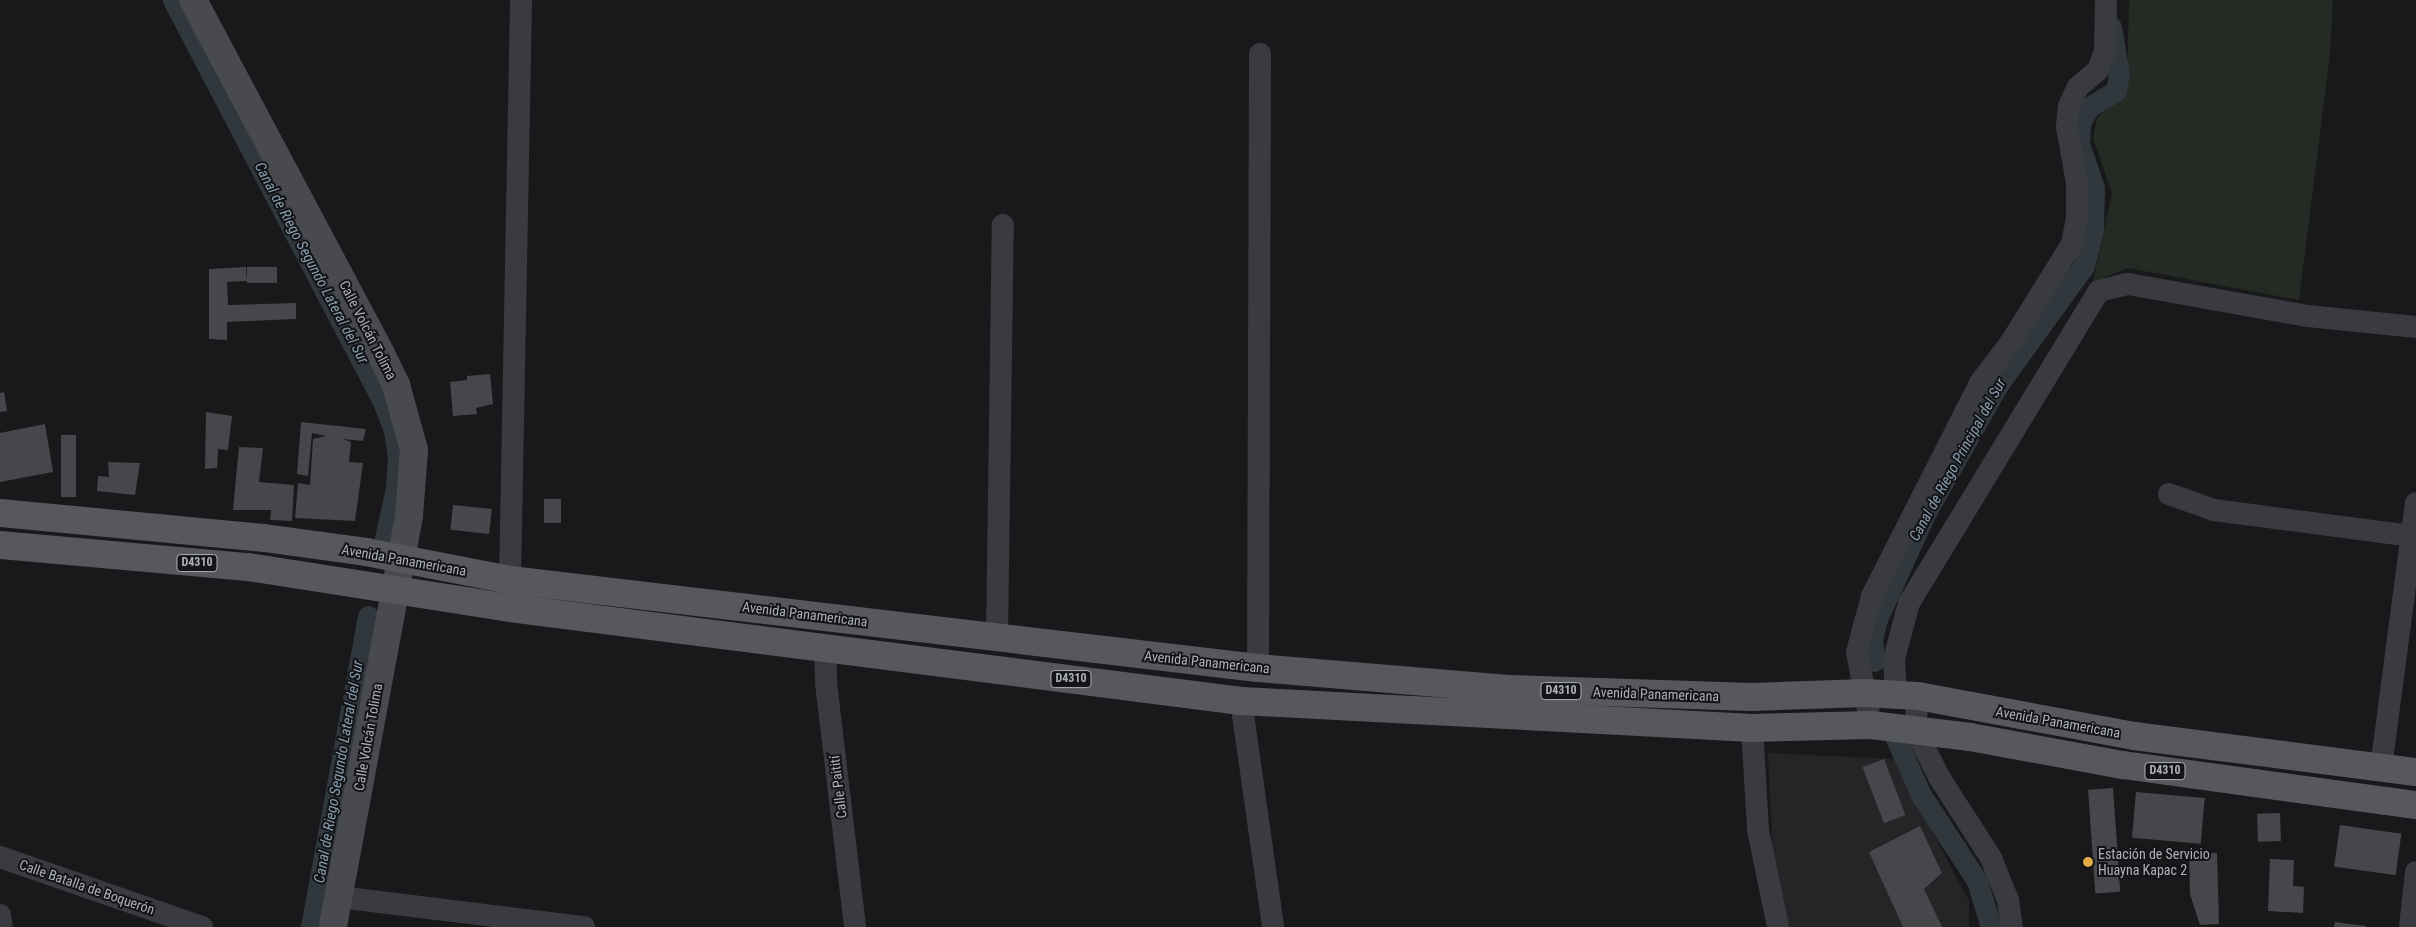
<!DOCTYPE html>
<meta charset="utf-8">
<style>
body{margin:0}
#map{position:relative;width:2416px;height:927px;overflow:hidden;background:#19191b;font-family:"Roboto Condensed",sans-serif}
div>[style]{position:absolute}
.built>*{inset:0;background:#252528}
.green>*{inset:0;background:#232b24}
.canal>*{height:21px;margin:-10.5px;padding:0 10.5px;transform-origin:10.5px;border-radius:10.5px;background:#30383e}
.building>*{inset:0;background:#46474b;transform-origin:0 0}
.street>*{height:22px;margin:-11px;padding:0 11px;transform-origin:11px;border-radius:11px;background:#3a3b40}
.secondary>*{height:28px;margin:-14px;padding:0 14px;transform-origin:14px;border-radius:14px;background:#484a4f}
.primary>*{height:28px;margin:-14px;padding:0 14px;transform-origin:14px;border-radius:14px;background:#56585e}
.dots>*{width:14px;height:14px;translate:-50% -50%;box-sizing:border-box;border:2px solid #141416;border-radius:50%}
span{translate:-50% -50%;white-space:nowrap;text-align:center;line-height:1.15;-webkit-text-stroke:4px #141416;paint-order:stroke}
.shield-label span{padding:1px 4px;background:#141416;border:1px solid;border-radius:4px;-webkit-text-stroke-width:0}
.shield-label{font-size:12px;color:#acb1b9;font-weight:700}
.street-label{font-size:14px;color:#acb1b9}
.poi-label{font-size:14px;color:#acb1b9}
.left{translate:0 -50%;text-align:left}
.water-label{font-size:15px;color:#879fb1;font-style:italic}
</style>
<div id="map">
<div class="built">
<i style="clip-path:polygon(1768px 753px,1894px 759px,1969px 901px,1969px 927px,1788px 927px,1773px 857px)"></i>
</div>
<div class="green">
<i style="clip-path:polygon(2129px 0,2333px 0,2330px 54px,2299px 300px,2128px 268px,2093px 282px,2112px 193px,2093px 138px,2097px 118px,2127px 91px)"></i>
</div>
<div class="canal">
<i style="left:173px;top:0;width:456px;rotate:62.4deg"></i>
<i style="left:384px;top:404px;width:28px;rotate:69deg"></i>
<i style="left:394px;top:430px;width:28px;rotate:82deg"></i>
<i style="left:398px;top:458px;width:30px;rotate:94deg"></i>
<i style="left:396px;top:488px;width:51px;rotate:102.4deg"></i>
<i style="left:1874px;top:661px;width:21px;rotate:-95deg"></i>
<i style="left:1872px;top:640px;width:22px;rotate:-77deg"></i>
<i style="left:1877px;top:619px;width:115px;rotate:-65.4deg"></i>
<i style="left:1925px;top:514px;width:147px;rotate:-60.6deg"></i>
<i style="left:1997px;top:386px;width:148px;rotate:-54.1deg"></i>
<i style="left:2084px;top:266px;width:38px;rotate:-76deg"></i>
<i style="left:2093px;top:229px;width:41px;rotate:-88.6deg"></i>
<i style="left:2094px;top:188px;width:46px;rotate:-108.8deg"></i>
<i style="left:2079px;top:144px;width:21px;rotate:-87deg"></i>
<i style="left:2080px;top:123px;width:18px;rotate:-61deg"></i>
<i style="left:2089px;top:107px;width:31px;rotate:-31deg"></i>
<i style="left:2116px;top:91px;width:17px;rotate:-80deg"></i>
<i style="left:2119px;top:74px;width:48px;rotate:-99.7deg"></i>
<i style="left:1894px;top:734px;width:67px;rotate:66.1deg"></i>
<i style="left:1921px;top:795px;width:103px;rotate:56.9deg"></i>
<i style="left:1977px;top:881px;width:48px;rotate:73.1deg"></i>
<i style="left:311px;top:927px;width:316px;rotate:-79.6deg"></i>
</div>
<div class="building">
<i style="clip-path:polygon(246px 267px,247px 281px,227px 282px,228px 305px,296px 303px,296px 319px,227px 322px,227px 340px,209px 339px,209px 269px)"></i>
<i style="left:247px;top:267px;width:30px;height:16px"></i>
<i style="clip-path:polygon(490px 374px,493px 404px,476px 408px,477px 414px,453px 416px,450px 382px,467px 380px,467px 376px)"></i>
<i style="clip-path:polygon(4px 392px,7px 411px,0 412px,0 393px)"></i>
<i style="clip-path:polygon(206px 412px,232px 416px,228px 450px,218px 449px,217px 468px,205px 469px)"></i>
<i style="clip-path:polygon(301px 422px,366px 429px,363px 441px,343px 439px,351px 442px,349px 462px,363px 463px,355px 521px,295px 518px,298px 483px,310px 485px,313px 439px,326px 436px,312px 433px,308px 476px,297px 474px)"></i>
<i style="clip-path:polygon(45px 424px,53px 472px,0 482px,0 433px)"></i>
<i style="left:61px;top:435px;width:15px;height:62px"></i>
<i style="clip-path:polygon(239px 447px,263px 448px,259px 482px,294px 485px,292px 521px,270px 520px,271px 510px,233px 510px)"></i>
<i style="clip-path:polygon(108px 462px,140px 463px,135px 495px,97px 491px,98px 476px,109px 477px)"></i>
<i style="left:544px;top:499px;width:17px;height:24px"></i>
<i style="left:453px;top:505px;width:39px;height:25px;rotate:6deg"></i>
<i style="left:1884px;top:759px;width:60px;height:23px;rotate:69deg"></i>
<i style="left:2113px;top:788px;width:104px;height:25px;rotate:86deg"></i>
<i style="left:2136px;top:792px;width:69px;height:46px;rotate:5deg"></i>
<i style="left:2280px;top:813px;width:28px;height:23px;rotate:88deg"></i>
<i style="left:2340px;top:825px;width:62px;height:42px;rotate:8deg"></i>
<i style="clip-path:polygon(1920px 826px,1942px 873px,1924px 889px,1942px 927px,1903px 927px,1869px 852px)"></i>
<i style="clip-path:polygon(2217px 853px,2219px 924px,2200px 925px,2190px 894px,2189px 854px)"></i>
<i style="clip-path:polygon(2270px 859px,2294px 860px,2293px 886px,2304px 887px,2303px 913px,2268px 911px)"></i>
<i style="clip-path:polygon(2335px 922px,2366px 926px,2365px 927px,2334px 927px)"></i>
</div>
<div class="street">
<i style="left:2169px;top:494px;width:48px;rotate:19.6deg"></i>
<i style="left:2214px;top:510px;width:200px;rotate:7.5deg"></i>
<i style="left:510px;top:580px;width:580px;rotate:-88.91deg"></i>
<i style="left:997px;top:638px;width:413px;rotate:-89.2deg"></i>
<i style="left:825px;top:648px;width:35px;rotate:88deg"></i>
<i style="left:826px;top:683px;width:246px;rotate:83.2deg"></i>
<i style="left:1258px;top:668px;width:614px;rotate:-89.81deg"></i>
<i style="left:1896px;top:695px;width:36px;rotate:-93deg"></i>
<i style="left:1894px;top:659px;width:58px;rotate:-75deg"></i>
<i style="left:1909px;top:603px;width:365px;rotate:-58.7deg"></i>
<i style="left:2099px;top:291px;width:30px;rotate:-14deg"></i>
<i style="left:2128px;top:284px;width:183px;rotate:10.1deg"></i>
<i style="left:2308px;top:316px;width:109px;rotate:5.8deg"></i>
<i style="left:1918px;top:696px;width:33px;rotate:95deg"></i>
<i style="left:1915px;top:729px;width:54px;rotate:63.4deg"></i>
<i style="left:1939px;top:777px;width:96px;rotate:57.3deg"></i>
<i style="left:1991px;top:858px;width:45px;rotate:68deg"></i>
<i style="left:2008px;top:900px;width:27px;rotate:82deg"></i>
<i style="left:1241px;top:701px;width:228px;rotate:81.9deg"></i>
<i style="left:1871px;top:725px;width:74px;rotate:-100.9deg"></i>
<i style="left:1857px;top:652px;width:58px;rotate:-75deg"></i>
<i style="left:1872px;top:596px;width:239px;rotate:-63.1deg"></i>
<i style="left:1980px;top:383px;width:51px;rotate:-52.9deg"></i>
<i style="left:2011px;top:342px;width:115px;rotate:-58.1deg"></i>
<i style="left:2072px;top:244px;width:25px;rotate:-79deg"></i>
<i style="left:2077px;top:219px;width:36px;rotate:-90deg"></i>
<i style="left:2077px;top:183px;width:57px;rotate:-100.1deg"></i>
<i style="left:2067px;top:127px;width:21px;rotate:-85deg"></i>
<i style="left:2069px;top:106px;width:21px;rotate:-65deg"></i>
<i style="left:2078px;top:87px;width:26px;rotate:-40deg"></i>
<i style="left:2098px;top:70px;width:20px;rotate:-70deg"></i>
<i style="left:2105px;top:51px;width:51px;rotate:-88.9deg"></i>
<i style="left:1752px;top:728px;width:102px;rotate:86.6deg"></i>
<i style="left:1758px;top:830px;width:99px;rotate:78.3deg"></i>
<i style="left:2381px;top:768px;width:267px;rotate:-82.5deg"></i>
<i style="left:0;top:857px;width:214px;rotate:19.1deg"></i>
<i style="left:339px;top:897px;width:247px;rotate:7deg"></i>
<i style="left:0;top:915px;width:12px;rotate:81deg"></i>
<i style="left:2410px;top:927px;width:55px;rotate:-83.8deg"></i>
</div>
<div class="secondary">
<i style="left:193px;top:0;width:399px;rotate:62deg"></i>
<i style="left:380px;top:352px;width:37px;rotate:64deg"></i>
<i style="left:396px;top:385px;width:67px;rotate:74.5deg"></i>
<i style="left:414px;top:450px;width:66px;rotate:94.3deg"></i>
<i style="left:409px;top:516px;width:418px;rotate:100.5deg"></i>
</div>
<div class="primary">
<i style="left:0;top:513px;width:265px;rotate:5.4deg"></i>
<i style="left:264px;top:538px;width:103px;rotate:7.8deg"></i>
<i style="left:366px;top:552px;width:147px;rotate:11deg"></i>
<i style="left:510px;top:580px;width:753px;rotate:6.71deg"></i>
<i style="left:1258px;top:668px;width:251px;rotate:4.8deg"></i>
<i style="left:1508px;top:689px;width:244px;rotate:1.9deg"></i>
<i style="left:1752px;top:697px;width:113px;rotate:-2deg"></i>
<i style="left:1865px;top:693px;width:53px;rotate:3.2deg"></i>
<i style="left:1918px;top:696px;width:220px;rotate:10.5deg"></i>
<i style="left:2134px;top:736px;width:284px;rotate:7.3deg"></i>
<i style="left:0;top:545px;width:249px;rotate:5.1deg"></i>
<i style="left:248px;top:567px;width:265px;rotate:8.9deg"></i>
<i style="left:510px;top:608px;width:737px;rotate:7.25deg"></i>
<i style="left:1241px;top:701px;width:512px;rotate:3.02deg"></i>
<i style="left:1752px;top:728px;width:119px;rotate:-1.4deg"></i>
<i style="left:1871px;top:725px;width:100px;rotate:6.9deg"></i>
<i style="left:1970px;top:737px;width:156px;rotate:10.4deg"></i>
<i style="left:2123px;top:765px;width:296px;rotate:7.8deg"></i>
</div>
<div class="dots">
<i style="left:2088px;top:862px;background:#e4aa48"></i>
</div>
<div class="shield-label">
<span style="left:197px;top:563px">D4310</span>
<span style="left:1071px;top:679px">D4310</span>
<span style="left:1561px;top:691px">D4310</span>
<span style="left:2165px;top:771px">D4310</span>
</div>
<div class="street-label">
<span style="left:368px;top:330px;rotate:63deg">Calle Volcán Tolima</span>
<span style="left:404px;top:560px;rotate:10deg">Avenida Panamericana</span>
<span style="left:805px;top:614px;rotate:7deg">Avenida Panamericana</span>
<span style="left:1207px;top:662px;rotate:6deg">Avenida Panamericana</span>
<span style="left:1656px;top:694px;rotate:2deg">Avenida Panamericana</span>
<span style="left:2058px;top:722px;rotate:10deg">Avenida Panamericana</span>
<span style="left:368px;top:737px;rotate:-80deg">Calle Volcán Tolima</span>
<span style="left:838px;top:787px;rotate:-97deg">Calle Paitití</span>
<span style="left:87px;top:887px;rotate:19deg">Calle Batalla de Boquerón</span>
</div>
<div class="poi-label">
<span class="left" style="left:2098px;top:862px">Estación de Servicio<br>Huayna Kapac 2</span>
</div>
<div class="water-label">
<span style="left:311px;top:263px;rotate:62deg">Canal de Riego Segundo Lateral del Sur</span>
<span style="left:1958px;top:460px;rotate:-61deg">Canal de Riego Principal del Sur</span>
<span style="left:339px;top:772px;rotate:-80deg">Canal de Riego Segundo Lateral del Sur</span>
</div>
</div>
